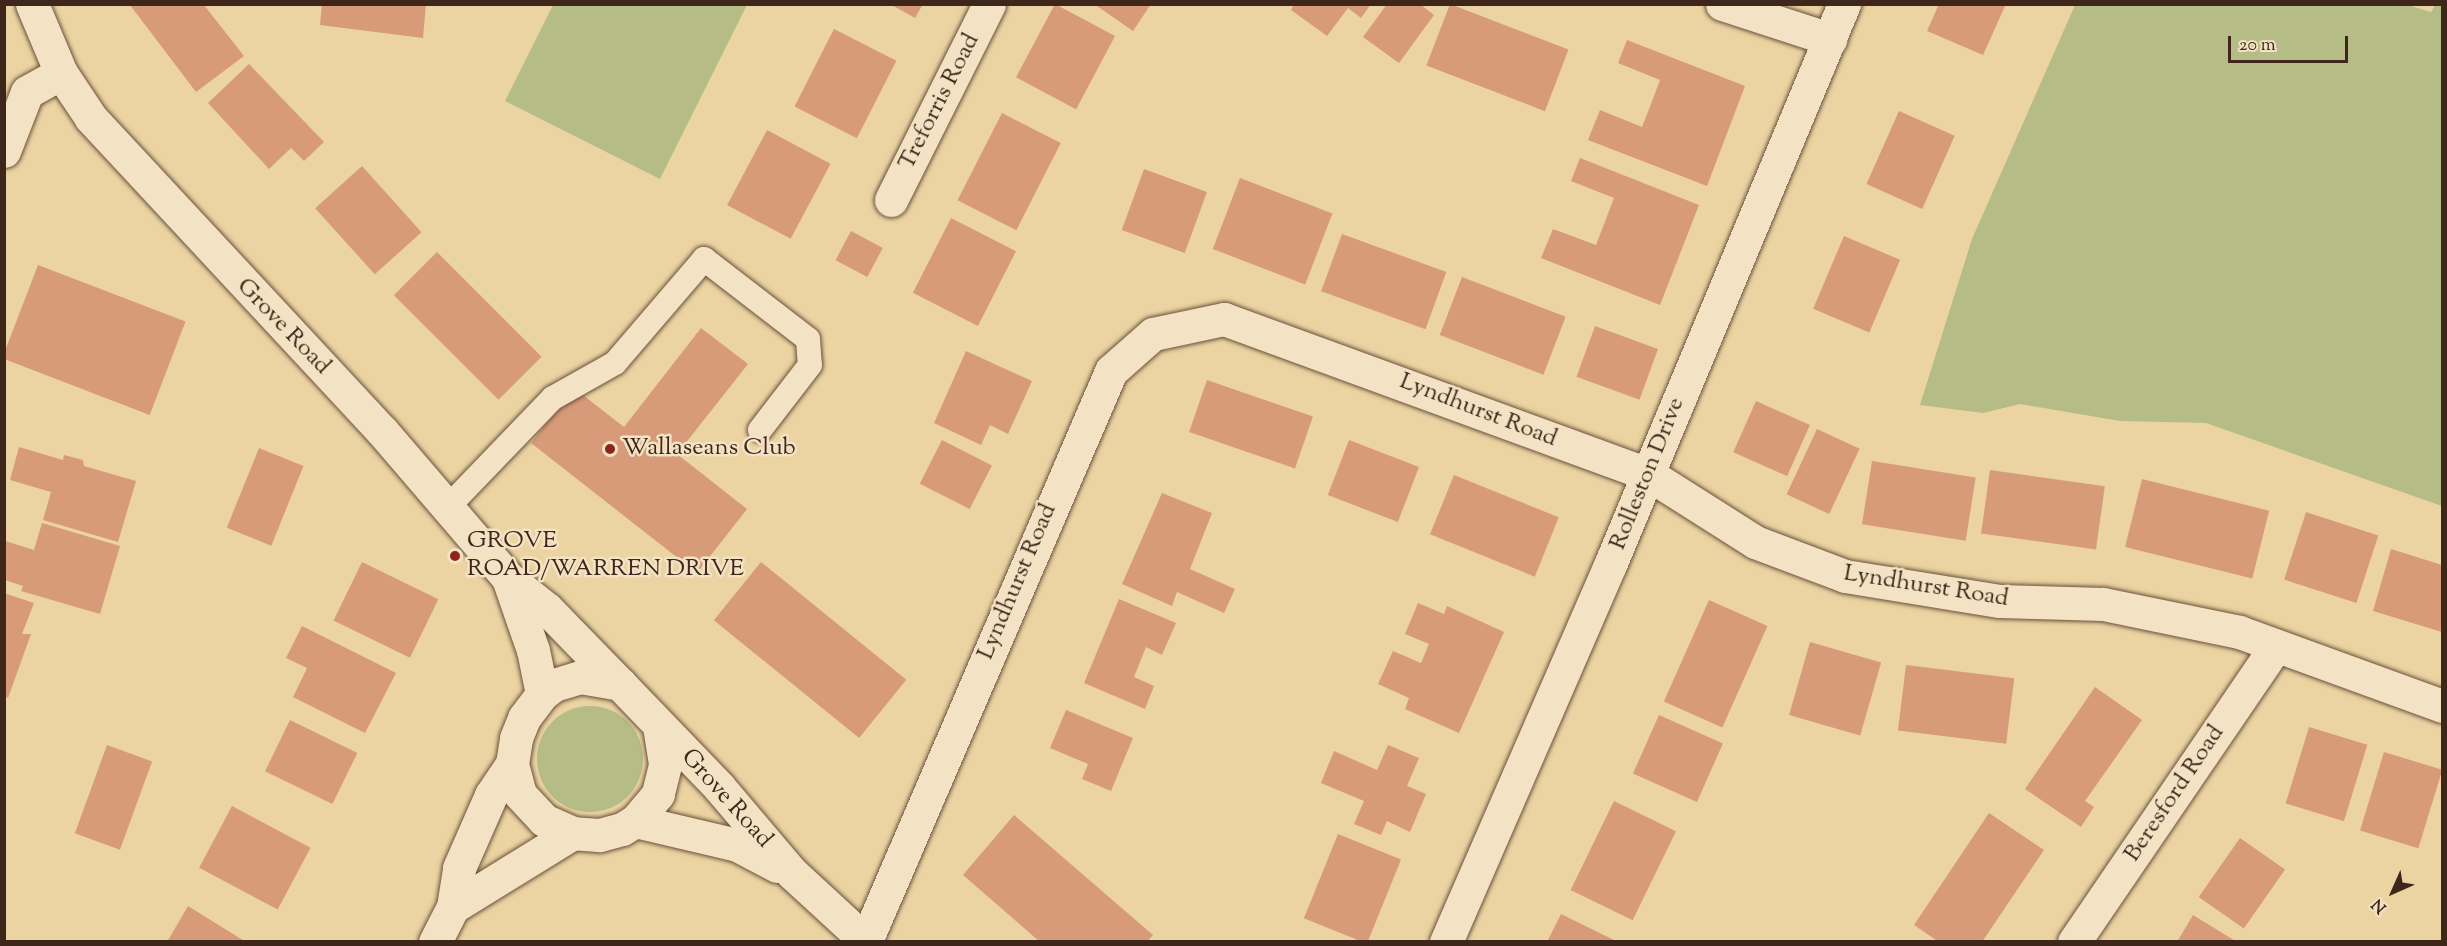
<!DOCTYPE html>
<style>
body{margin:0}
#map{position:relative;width:2447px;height:946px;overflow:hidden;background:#ecd3a2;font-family:"Sorts Mill Goudy",serif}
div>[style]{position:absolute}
.green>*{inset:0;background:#b6bc86}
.round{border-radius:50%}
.building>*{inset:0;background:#d89b79;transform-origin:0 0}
.roads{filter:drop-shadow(0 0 2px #6a513c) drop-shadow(0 0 2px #6a513c)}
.lane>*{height:24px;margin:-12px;padding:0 12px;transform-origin:12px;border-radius:12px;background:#f3e2c3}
.street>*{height:33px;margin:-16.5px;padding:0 16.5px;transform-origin:16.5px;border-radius:16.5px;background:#f3e2c3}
.secondary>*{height:33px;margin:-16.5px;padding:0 16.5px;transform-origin:16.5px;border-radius:16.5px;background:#f3e2c3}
.dots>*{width:16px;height:16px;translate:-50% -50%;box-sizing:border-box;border:3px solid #f3e2c3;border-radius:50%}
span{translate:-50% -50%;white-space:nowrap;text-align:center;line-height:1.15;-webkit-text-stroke:5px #f3e2c3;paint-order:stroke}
.street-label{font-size:24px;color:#3e261a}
.poi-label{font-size:24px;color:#3e261a}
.left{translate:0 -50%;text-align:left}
.frame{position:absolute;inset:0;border:6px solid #3e261a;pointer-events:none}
.north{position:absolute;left:2363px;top:862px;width:60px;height:60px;-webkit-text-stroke:4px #f3e2c3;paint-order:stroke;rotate:225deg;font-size:16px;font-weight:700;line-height:24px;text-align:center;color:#3e261a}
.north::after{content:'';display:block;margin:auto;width:21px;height:27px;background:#3e261a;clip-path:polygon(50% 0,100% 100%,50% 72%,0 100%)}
.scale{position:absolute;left:2228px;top:36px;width:120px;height:27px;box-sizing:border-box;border:3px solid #3e261a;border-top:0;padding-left:8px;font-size:18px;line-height:21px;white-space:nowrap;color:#3e261a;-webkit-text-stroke:4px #f3e2c3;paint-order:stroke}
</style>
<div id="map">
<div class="green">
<i style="clip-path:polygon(553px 5px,747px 5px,660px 179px,505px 101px)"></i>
<i style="clip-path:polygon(2408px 5px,2431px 12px,2435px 5px,2442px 5px,2442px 506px,2206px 423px,2120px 421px,2020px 404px,1983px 413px,1920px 405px,1972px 239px,2075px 5px)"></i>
<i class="round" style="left:537px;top:706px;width:106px;height:106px"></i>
</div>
<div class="building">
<i style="clip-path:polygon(322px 4px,426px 4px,423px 38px,320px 25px)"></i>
<i style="clip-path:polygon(890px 4px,923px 4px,915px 18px)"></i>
<i style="left:1055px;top:4px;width:68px;height:83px;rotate:28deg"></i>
<i style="clip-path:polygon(1094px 4px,1151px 4px,1133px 31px)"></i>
<i style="clip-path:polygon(1294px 4px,1371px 4px,1361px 18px,1348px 8px,1327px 36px,1291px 10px)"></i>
<i style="clip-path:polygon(1387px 4px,1420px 4px,1434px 15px,1399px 63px,1363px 37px)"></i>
<i style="left:1450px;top:4px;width:127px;height:66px;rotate:21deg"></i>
<i style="clip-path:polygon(1939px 4px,2006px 4px,1983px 55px,1927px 31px)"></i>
<i style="clip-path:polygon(130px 5px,204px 5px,244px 56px,196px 92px)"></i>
<i style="left:834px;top:29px;width:70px;height:87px;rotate:27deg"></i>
<i style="clip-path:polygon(1627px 40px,1745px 86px,1707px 186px,1588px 140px,1600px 110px,1642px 127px,1651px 104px,1660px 80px,1618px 63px)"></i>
<i style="clip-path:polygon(249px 64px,324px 142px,304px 161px,291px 148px,269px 169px,208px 103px)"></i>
<i style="left:1899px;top:111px;width:61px;height:80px;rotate:24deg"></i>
<i style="left:1002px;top:113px;width:66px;height:98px;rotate:27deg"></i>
<i style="left:767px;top:130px;width:72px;height:85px;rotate:28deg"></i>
<i style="clip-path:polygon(1580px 158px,1699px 205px,1660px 305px,1541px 258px,1553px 229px,1596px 245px,1614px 198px,1571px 181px)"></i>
<i style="left:362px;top:166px;width:89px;height:63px;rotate:48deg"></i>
<i style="left:1144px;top:169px;width:67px;height:65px;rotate:20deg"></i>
<i style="left:1240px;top:178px;width:99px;height:76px;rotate:21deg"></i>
<i style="left:951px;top:218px;width:73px;height:84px;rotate:27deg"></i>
<i style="left:851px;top:231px;width:36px;height:33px;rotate:28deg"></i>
<i style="left:1342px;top:234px;width:111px;height:61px;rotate:20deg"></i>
<i style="left:1844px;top:236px;width:61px;height:79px;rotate:23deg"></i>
<i style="left:437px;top:252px;width:148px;height:61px;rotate:45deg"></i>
<i style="left:38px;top:265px;width:158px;height:100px;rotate:21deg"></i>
<i style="left:1462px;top:277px;width:111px;height:62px;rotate:21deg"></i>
<i style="left:1595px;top:326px;width:67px;height:54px;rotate:20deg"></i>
<i style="clip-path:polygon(701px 328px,748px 364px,677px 454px,747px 509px,697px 573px,531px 443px,574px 388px,624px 427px)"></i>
<i style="clip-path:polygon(966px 351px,1032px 381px,1008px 434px,990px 425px,981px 445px,934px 423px)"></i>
<i style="left:1207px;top:380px;width:112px;height:55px;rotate:19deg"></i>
<i style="left:1756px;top:401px;width:59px;height:56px;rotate:24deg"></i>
<i style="left:1817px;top:429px;width:47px;height:72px;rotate:25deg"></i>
<i style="left:942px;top:440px;width:56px;height:49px;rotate:27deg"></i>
<i style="left:1349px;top:440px;width:75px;height:59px;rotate:21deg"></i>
<i style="clip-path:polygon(19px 447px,63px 460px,64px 455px,83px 460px,84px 466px,136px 481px,118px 542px,43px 520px,51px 492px,10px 480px)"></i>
<i style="left:259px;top:448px;width:48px;height:86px;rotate:22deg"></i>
<i style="left:1872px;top:461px;width:105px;height:64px;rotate:9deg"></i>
<i style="left:1990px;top:470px;width:116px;height:64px;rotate:8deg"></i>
<i style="left:1454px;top:475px;width:113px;height:64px;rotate:22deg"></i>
<i style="left:2142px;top:479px;width:131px;height:70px;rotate:14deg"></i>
<i style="clip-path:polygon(1162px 493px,1212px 513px,1190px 569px,1235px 589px,1224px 613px,1177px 592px,1172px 606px,1122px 584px)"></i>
<i style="left:2306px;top:512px;width:76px;height:71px;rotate:18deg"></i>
<i style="clip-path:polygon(42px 523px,120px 546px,100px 614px,21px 591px,23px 586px,5px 580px,5px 541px,34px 550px)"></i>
<i style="clip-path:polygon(2391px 549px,2442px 565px,2442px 632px,2373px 611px)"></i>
<i style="left:362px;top:562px;width:85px;height:65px;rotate:26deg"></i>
<i style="left:761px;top:562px;width:187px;height:75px;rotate:39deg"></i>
<i style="clip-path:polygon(4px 593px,34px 603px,22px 634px,31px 634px,8px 698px,4px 696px)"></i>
<i style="clip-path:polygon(1119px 599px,1176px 623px,1162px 655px,1146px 647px,1134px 677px,1154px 686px,1145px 709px,1084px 683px)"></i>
<i style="left:1709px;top:600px;width:64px;height:111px;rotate:24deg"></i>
<i style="clip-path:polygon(1418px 603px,1444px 614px,1447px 606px,1504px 632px,1459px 733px,1405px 709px,1409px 698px,1378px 684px,1393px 651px,1421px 663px,1429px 644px,1405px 634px)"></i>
<i style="clip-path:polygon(302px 626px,396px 673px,365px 733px,293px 697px,307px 668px,286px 658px)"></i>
<i style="left:1810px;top:642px;width:74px;height:76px;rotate:16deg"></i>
<i style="left:1906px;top:665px;width:109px;height:66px;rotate:7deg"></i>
<i style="clip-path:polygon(2095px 687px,2142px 720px,2085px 801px,2094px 807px,2081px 827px,2025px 789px)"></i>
<i style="clip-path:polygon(1066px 710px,1133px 738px,1111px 791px,1082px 779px,1088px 764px,1050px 748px)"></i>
<i style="left:1659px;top:715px;width:70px;height:64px;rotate:24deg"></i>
<i style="left:290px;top:720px;width:75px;height:57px;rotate:26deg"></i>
<i style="left:2309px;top:727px;width:61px;height:80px;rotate:17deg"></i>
<i style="left:107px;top:745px;width:48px;height:94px;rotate:20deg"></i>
<i style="clip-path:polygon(1388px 745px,1419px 758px,1407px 786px,1426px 794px,1410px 832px,1387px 821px,1381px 835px,1354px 824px,1364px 801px,1321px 783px,1334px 751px,1377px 770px)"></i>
<i style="left:2384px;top:752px;width:61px;height:82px;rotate:17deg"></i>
<i style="left:1614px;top:801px;width:69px;height:99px;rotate:26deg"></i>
<i style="left:232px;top:806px;width:89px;height:70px;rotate:28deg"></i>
<i style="clip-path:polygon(1989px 813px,2044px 850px,1982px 942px,1939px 942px,1914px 925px)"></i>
<i style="clip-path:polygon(1014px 815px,1153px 935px,1147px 942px,1040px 942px,963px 875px)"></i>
<i style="left:1338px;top:834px;width:68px;height:91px;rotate:22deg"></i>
<i style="left:2240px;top:838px;width:55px;height:72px;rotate:35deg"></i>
<i style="clip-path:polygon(188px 906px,246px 942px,167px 942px)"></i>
<i style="clip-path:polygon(1561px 914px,1618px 942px,1547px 942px)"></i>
<i style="clip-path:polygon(2193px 915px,2237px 942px,2177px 942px)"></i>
</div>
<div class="roads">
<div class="lane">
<i style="left:446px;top:509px;width:154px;rotate:-46.1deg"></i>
<i style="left:553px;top:398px;width:71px;rotate:-29.4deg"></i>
<i style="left:615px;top:363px;width:137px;rotate:-49.4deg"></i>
<i style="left:704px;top:259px;width:131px;rotate:37.6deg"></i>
<i style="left:808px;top:339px;width:26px;rotate:86deg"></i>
<i style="left:810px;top:365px;width:82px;rotate:127.6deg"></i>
</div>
<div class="street">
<i style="left:1722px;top:4px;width:114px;rotate:18deg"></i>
<i style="left:4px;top:151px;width:63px;rotate:-68.7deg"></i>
<i style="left:27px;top:92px;width:39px;rotate:-29deg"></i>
<i style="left:891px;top:200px;width:219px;rotate:-63.4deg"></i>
<i style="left:866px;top:941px;width:620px;rotate:-66.74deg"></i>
<i style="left:1111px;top:371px;width:56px;rotate:-41.4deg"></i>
<i style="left:1153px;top:334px;width:73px;rotate:-11.9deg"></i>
<i style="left:1224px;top:319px;width:451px;rotate:20.1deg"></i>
<i style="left:1648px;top:474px;width:127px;rotate:32.4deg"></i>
<i style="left:1755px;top:542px;width:96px;rotate:20.7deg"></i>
<i style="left:1845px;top:576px;width:157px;rotate:9.2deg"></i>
<i style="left:2000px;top:601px;width:103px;rotate:1.7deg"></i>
<i style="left:2103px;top:604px;width:139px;rotate:11.6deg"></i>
<i style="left:2239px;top:632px;width:216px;rotate:20deg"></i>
<i style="left:1446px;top:942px;width:411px;rotate:-66.5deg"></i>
<i style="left:1610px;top:565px;width:608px;rotate:-67.36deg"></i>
<i style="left:2074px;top:942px;width:358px;rotate:-55.7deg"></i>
</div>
<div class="secondary">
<i style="left:32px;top:4px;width:75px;rotate:67.2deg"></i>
<i style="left:61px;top:73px;width:54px;rotate:56.3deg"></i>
<i style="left:91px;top:118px;width:427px;rotate:47.1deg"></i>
<i style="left:382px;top:431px;width:194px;rotate:49.4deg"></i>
<i style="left:508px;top:578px;width:50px;rotate:38.5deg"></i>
<i style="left:547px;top:609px;width:105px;rotate:45.8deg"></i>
<i style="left:508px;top:578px;width:76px;rotate:70.9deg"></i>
<i style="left:533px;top:650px;width:45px;rotate:78.4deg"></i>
<i style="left:659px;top:726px;width:39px;rotate:81deg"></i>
<i style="left:665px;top:765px;width:30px;rotate:104deg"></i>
<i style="left:658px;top:794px;width:35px;rotate:130deg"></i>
<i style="left:635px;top:821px;width:15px;rotate:148deg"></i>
<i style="left:622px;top:829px;width:24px;rotate:165deg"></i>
<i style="left:599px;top:835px;width:26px;rotate:-176deg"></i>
<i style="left:573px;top:833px;width:32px;rotate:-156deg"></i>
<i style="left:544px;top:820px;width:35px;rotate:-133deg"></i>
<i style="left:520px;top:794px;width:31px;rotate:-105deg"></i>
<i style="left:512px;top:764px;width:26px;rotate:-81deg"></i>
<i style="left:516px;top:738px;width:22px;rotate:-68deg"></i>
<i style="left:524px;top:718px;width:30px;rotate:-53deg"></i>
<i style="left:542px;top:694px;width:15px;rotate:-37deg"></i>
<i style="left:554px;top:685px;width:27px;rotate:-17deg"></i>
<i style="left:580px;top:677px;width:41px;rotate:9.9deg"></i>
<i style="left:620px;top:684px;width:143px;rotate:46.1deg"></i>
<i style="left:719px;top:787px;width:113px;rotate:49.7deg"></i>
<i style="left:792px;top:873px;width:102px;rotate:42.6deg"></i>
<i style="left:635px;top:821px;width:105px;rotate:13.2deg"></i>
<i style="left:737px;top:845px;width:45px;rotate:27.7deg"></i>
<i style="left:453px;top:907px;width:141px;rotate:-31.7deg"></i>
<i style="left:435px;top:942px;width:39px;rotate:-63deg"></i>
<i style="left:453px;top:907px;width:39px;rotate:-81deg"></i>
<i style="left:459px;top:868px;width:80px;rotate:-66.3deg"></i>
<i style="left:491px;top:795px;width:37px;rotate:-56deg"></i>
</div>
</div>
<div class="dots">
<i style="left:610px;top:449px;background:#8f2418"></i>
<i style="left:455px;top:556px;background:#8f2418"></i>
</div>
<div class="street-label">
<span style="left:940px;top:102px;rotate:-63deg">Treforris Road</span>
<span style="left:283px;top:327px;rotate:46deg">Grove Road</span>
<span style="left:1478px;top:411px;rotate:21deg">Lyndhurst Road</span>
<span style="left:1648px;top:474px;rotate:-68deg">Rolleston Drive</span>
<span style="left:1018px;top:582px;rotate:-67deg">Lyndhurst Road</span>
<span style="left:1926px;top:587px;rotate:9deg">Lyndhurst Road</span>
<span style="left:2175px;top:794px;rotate:-56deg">Beresford Road</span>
<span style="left:726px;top:799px;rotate:48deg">Grove Road</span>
</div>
<div class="poi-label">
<span class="left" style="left:622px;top:449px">Wallaseans Club</span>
<span class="left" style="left:467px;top:556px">GROVE<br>ROAD/WARREN DRIVE</span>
</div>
<div class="frame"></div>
<div class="north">N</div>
<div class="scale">20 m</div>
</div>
